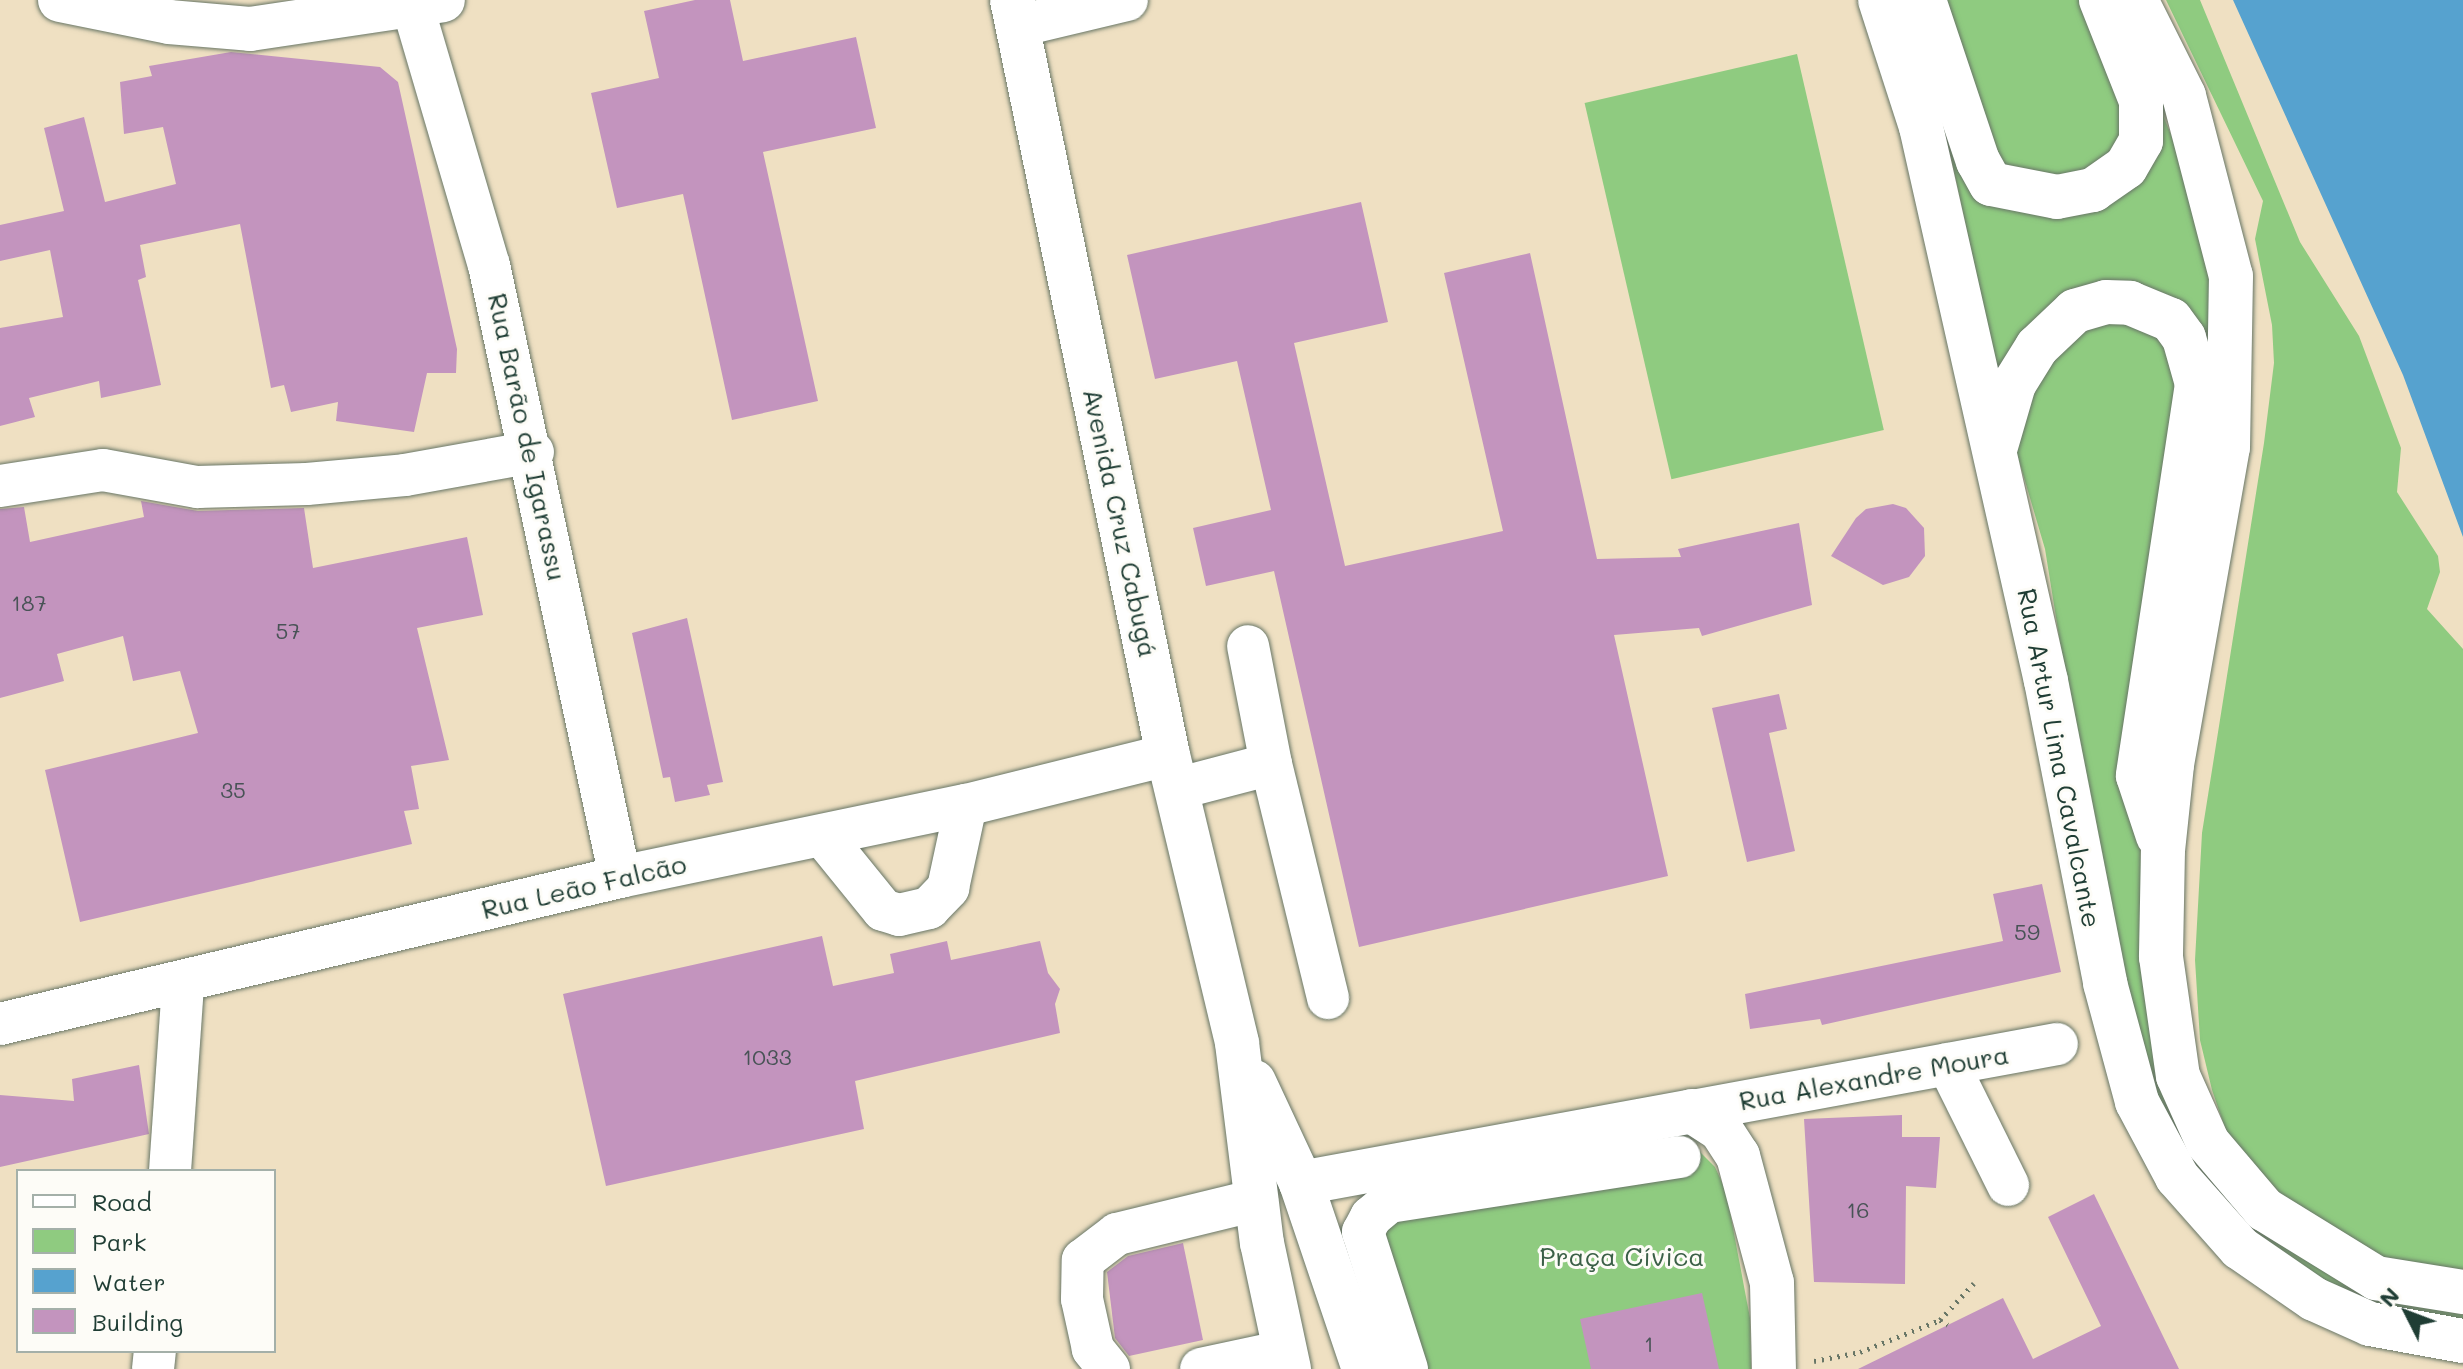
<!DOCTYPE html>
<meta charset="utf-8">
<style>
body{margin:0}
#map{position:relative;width:2463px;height:1369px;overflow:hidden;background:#efe0c2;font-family:Mali,sans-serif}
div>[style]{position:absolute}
.green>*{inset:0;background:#8fcb80;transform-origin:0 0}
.water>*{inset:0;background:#56a2cf}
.building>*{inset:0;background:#c394be}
.path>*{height:5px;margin-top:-2.5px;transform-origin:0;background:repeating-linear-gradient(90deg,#687666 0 2px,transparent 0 8px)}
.roads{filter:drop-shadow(0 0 2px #687666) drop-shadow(0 0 2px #687666)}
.minor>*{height:42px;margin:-21px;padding:0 21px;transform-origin:21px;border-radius:21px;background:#fff}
.major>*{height:44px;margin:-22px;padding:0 22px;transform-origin:22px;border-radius:22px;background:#fff}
span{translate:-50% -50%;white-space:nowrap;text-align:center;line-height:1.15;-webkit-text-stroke:6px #fdfcf7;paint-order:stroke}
.number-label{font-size:22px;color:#485356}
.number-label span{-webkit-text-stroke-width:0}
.street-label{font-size:26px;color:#1f3d34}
.park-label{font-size:26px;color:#3b6047}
.legend{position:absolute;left:16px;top:1169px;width:260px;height:184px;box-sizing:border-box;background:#fdfcf7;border:2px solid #a4b0a9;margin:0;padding:10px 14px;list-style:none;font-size:24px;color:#1f3d34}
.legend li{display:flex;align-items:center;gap:16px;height:40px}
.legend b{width:40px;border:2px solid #a4b0a9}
.north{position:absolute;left:2367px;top:1273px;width:80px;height:80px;-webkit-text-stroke:6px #fdfcf7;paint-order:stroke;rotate:312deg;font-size:22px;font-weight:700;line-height:32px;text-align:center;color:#1f3d34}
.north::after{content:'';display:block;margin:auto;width:28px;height:36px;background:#1f3d34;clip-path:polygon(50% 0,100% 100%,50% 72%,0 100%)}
</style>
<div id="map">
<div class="green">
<i style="clip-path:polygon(1917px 0,2114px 0,2186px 170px,2217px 303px,2136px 768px,2145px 944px,2189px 1133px,2378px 1295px,2463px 1315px,2463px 1332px,2366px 1308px,2253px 1245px,2172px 1139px,2147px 1069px,2120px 965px,2077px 748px,2045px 549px,2010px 430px)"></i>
<i style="clip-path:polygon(2166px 0,2200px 0,2300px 242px,2359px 336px,2401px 448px,2397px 492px,2438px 556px,2440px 572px,2427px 609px,2463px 649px,2463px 1280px,2412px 1275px,2291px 1205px,2228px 1137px,2212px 1090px,2200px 1040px,2195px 960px,2202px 833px,2264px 443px,2274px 363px,2272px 325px,2255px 239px,2263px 201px)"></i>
<i style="left:1797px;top:54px;width:386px;height:218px;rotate:77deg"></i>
<i style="clip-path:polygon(1695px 1147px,1715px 1167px,1726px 1191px,1750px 1318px,1751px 1369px,1379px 1369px,1358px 1226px)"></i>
</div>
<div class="water">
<i style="clip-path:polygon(2233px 0,2463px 0,2463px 537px,2403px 375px)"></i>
</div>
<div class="building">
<i style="clip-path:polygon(695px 0,730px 0,743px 61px,856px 37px,876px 128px,763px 152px,818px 401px,732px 420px,683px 194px,617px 208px,591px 93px,659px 78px,644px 11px)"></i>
<i style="clip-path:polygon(231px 52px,380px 67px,398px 82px,457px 349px,456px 373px,427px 373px,414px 432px,336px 421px,338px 402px,291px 412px,284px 385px,271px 388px,240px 224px,140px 245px,146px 277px,138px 280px,161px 385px,101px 398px,99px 381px,29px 398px,35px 417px,0 426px,0 328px,63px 317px,50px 250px,0 261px,0 225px,64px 211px,44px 128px,84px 117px,105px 202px,176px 184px,163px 127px,124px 134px,120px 82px,152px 76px,149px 66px)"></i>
<i style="clip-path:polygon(1361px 202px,1388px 322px,1294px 343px,1345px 566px,1503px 531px,1444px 273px,1530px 253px,1597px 559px,1681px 557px,1678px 549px,1799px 523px,1812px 605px,1702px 636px,1699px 628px,1614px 635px,1668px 876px,1359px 947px,1274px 571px,1206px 586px,1193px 528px,1271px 510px,1237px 361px,1155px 379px,1127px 255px)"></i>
<i style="clip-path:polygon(141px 501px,198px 511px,304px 508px,313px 568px,467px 537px,483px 615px,417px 628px,449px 760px,411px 766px,419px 809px,404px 811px,412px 844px,80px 922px,45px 770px,198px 733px,180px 671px,133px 681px,123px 636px,57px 654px,64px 681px,0 698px,0 509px,24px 507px,30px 542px,144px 517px)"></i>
<i style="clip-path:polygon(1893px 504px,1906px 508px,1924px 528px,1925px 556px,1909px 577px,1883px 585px,1831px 556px,1856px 518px,1866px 509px)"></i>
<i style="clip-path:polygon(687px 618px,723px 782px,707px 785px,710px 795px,675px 802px,670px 777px,663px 778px,632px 633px)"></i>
<i style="clip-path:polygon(1779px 694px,1787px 729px,1769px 733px,1795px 851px,1747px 862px,1712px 708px)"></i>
<i style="clip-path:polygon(2042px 884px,2061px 972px,1822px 1025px,1820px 1019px,1750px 1029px,1745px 994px,2003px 941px,1993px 894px)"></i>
<i style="clip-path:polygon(822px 936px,833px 986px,894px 973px,890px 954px,947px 941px,951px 960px,1040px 941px,1048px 973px,1060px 989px,1055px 1004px,1060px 1033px,855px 1081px,864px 1129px,606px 1186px,563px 994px)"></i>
<i style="clip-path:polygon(139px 1065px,149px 1134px,0 1167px,0 1095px,74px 1101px,72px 1079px)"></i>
<i style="clip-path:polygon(1902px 1115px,1902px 1137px,1940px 1137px,1936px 1188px,1906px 1186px,1905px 1284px,1814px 1282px,1804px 1119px)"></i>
<i style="clip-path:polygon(2094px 1194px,2179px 1369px,1858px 1369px,2003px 1298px,2033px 1359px,2101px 1326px,2048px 1217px)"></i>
<i style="clip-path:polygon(1183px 1243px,1203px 1340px,1129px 1356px,1115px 1338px,1107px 1272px,1128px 1256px)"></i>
<i style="clip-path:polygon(1702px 1293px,1719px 1369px,1591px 1369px,1580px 1319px)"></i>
</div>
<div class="path">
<i style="left:1940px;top:1320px;width:50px;rotate:-47.4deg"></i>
<i style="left:1814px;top:1361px;width:47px;rotate:-11.1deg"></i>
<i style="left:1860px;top:1352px;width:86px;rotate:-21.8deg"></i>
<i style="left:1940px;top:1320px;width:9px;rotate:32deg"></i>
</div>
<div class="roads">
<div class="minor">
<i style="left:412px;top:4px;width:272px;rotate:73.6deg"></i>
<i style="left:489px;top:265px;width:626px;rotate:77.92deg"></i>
<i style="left:1018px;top:26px;width:112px;rotate:-13.4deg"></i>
<i style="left:0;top:486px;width:104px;rotate:-8.8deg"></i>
<i style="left:103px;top:470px;width:96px;rotate:10.3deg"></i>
<i style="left:197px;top:487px;width:110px;rotate:-1.6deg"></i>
<i style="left:307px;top:484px;width:98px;rotate:-5.2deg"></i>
<i style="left:405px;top:475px;width:130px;rotate:-10.2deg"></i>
<i style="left:1271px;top:764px;width:241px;rotate:76.3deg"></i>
<i style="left:1176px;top:789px;width:98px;rotate:-14.7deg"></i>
<i style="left:1271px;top:764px;width:120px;rotate:-101deg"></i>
<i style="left:823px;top:836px;width:95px;rotate:51deg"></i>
<i style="left:883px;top:910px;width:17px;rotate:17deg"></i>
<i style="left:899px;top:915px;width:31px;rotate:-13deg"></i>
<i style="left:929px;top:908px;width:28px;rotate:-46deg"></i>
<i style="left:948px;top:888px;width:85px;rotate:-77.8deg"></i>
<i style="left:0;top:1024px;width:637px;rotate:-13.34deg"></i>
<i style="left:620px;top:877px;width:353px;rotate:-11.8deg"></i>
<i style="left:966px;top:805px;width:208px;rotate:-13.9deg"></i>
<i style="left:1948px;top:1064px;width:135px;rotate:63.6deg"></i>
<i style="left:1692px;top:1111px;width:371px;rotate:-10.4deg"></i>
<i style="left:170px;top:1171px;width:187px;rotate:-86deg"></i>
<i style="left:153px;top:1369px;width:18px;rotate:-84deg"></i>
<i style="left:1109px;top:1369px;width:26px;rotate:-129deg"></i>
<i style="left:1093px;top:1349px;width:51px;rotate:-102.4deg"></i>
<i style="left:1082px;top:1299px;width:39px;rotate:-89deg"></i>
<i style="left:1083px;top:1260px;width:43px;rotate:-37.4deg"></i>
<i style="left:1117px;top:1234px;width:144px;rotate:-13.7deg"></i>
<i style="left:1201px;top:1369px;width:86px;rotate:-12.1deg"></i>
<i style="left:1407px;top:1369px;width:144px;rotate:-107.8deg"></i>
<i style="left:1363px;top:1232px;width:17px;rotate:-62deg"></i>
<i style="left:1371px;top:1217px;width:23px;rotate:-40deg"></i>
<i style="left:1389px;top:1202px;width:294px;rotate:-8.8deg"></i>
</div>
<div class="major">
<i style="left:60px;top:0;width:111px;rotate:11.4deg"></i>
<i style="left:169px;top:22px;width:81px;rotate:4.9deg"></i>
<i style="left:250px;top:29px;width:195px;rotate:-8.5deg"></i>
<i style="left:1012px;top:0;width:771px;rotate:78.33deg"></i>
<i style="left:1168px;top:755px;width:296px;rotate:76.5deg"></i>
<i style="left:1237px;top:1043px;width:202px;rotate:82.9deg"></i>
<i style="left:1262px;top:1243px;width:129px;rotate:77.9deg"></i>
<i style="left:1880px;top:0;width:133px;rotate:72.1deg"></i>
<i style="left:1921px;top:127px;width:568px;rotate:77.29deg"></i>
<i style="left:2046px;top:681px;width:308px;rotate:78.9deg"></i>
<i style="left:2105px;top:983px;width:123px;rotate:74.9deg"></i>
<i style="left:2137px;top:1102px;width:85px;rotate:61.9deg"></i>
<i style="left:2177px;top:1177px;width:95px;rotate:48.4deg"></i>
<i style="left:2240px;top:1248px;width:90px;rotate:34.6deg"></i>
<i style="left:2314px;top:1299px;width:61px;rotate:24.1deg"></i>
<i style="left:2370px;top:1324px;width:95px;rotate:10.4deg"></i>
<i style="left:1924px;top:0;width:170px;rotate:71.5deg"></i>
<i style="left:1978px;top:161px;width:26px;rotate:61deg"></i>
<i style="left:1991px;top:184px;width:67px;rotate:11.1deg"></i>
<i style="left:2057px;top:197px;width:37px;rotate:-11deg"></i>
<i style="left:2093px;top:190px;width:40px;rotate:-34.9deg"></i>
<i style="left:2126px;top:167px;width:30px;rotate:-60deg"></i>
<i style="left:2141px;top:141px;width:40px;rotate:-90deg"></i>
<i style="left:2141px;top:101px;width:109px;rotate:-111.6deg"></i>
<i style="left:2136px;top:0;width:107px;rotate:63.4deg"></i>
<i style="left:2184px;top:96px;width:186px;rotate:75.4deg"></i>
<i style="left:2231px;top:276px;width:171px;rotate:91deg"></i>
<i style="left:2228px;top:447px;width:323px;rotate:100deg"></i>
<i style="left:2172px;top:765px;width:85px;rotate:96deg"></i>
<i style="left:2163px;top:850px;width:107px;rotate:91.1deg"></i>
<i style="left:2161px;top:957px;width:120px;rotate:81.9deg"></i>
<i style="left:2178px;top:1076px;width:73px;rotate:65.9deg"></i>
<i style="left:2208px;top:1143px;width:87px;rotate:49.7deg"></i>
<i style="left:2264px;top:1209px;width:132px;rotate:31.6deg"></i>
<i style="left:2376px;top:1278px;width:88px;rotate:9.1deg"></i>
<i style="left:1996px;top:446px;width:65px;rotate:-73.8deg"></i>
<i style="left:2014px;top:384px;width:44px;rotate:-58.1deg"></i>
<i style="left:2037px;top:347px;width:52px;rotate:-43.5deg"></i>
<i style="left:2075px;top:311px;width:32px;rotate:-16deg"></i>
<i style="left:2106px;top:302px;width:24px;rotate:2deg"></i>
<i style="left:2130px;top:303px;width:44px;rotate:22.5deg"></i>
<i style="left:2171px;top:320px;width:22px;rotate:54deg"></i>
<i style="left:2184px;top:338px;width:48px;rotate:74.2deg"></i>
<i style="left:2197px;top:384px;width:396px;rotate:98.6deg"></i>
<i style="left:2138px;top:776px;width:63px;rotate:71.6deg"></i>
<i style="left:1254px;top:1082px;width:111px;rotate:65deg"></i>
<i style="left:1301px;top:1183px;width:196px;rotate:71.3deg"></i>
<i style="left:1301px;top:1183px;width:398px;rotate:-10.4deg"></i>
<i style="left:1692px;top:1111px;width:35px;rotate:33deg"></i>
<i style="left:1721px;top:1130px;width:31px;rotate:57deg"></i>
<i style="left:1738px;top:1156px;width:131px;rotate:75deg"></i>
<i style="left:1772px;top:1283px;width:86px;rotate:88.7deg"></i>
</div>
</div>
<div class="number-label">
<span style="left:29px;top:603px">187</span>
<span style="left:288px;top:631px">57</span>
<span style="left:233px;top:790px">35</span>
<span style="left:2027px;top:932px">59</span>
<span style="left:767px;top:1057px">1033</span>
<span style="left:1858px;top:1210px">16</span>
<span style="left:1649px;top:1344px">1</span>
</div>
<div class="street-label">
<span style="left:527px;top:437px;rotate:78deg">Rua Barão de Igarassu</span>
<span style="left:1120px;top:523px;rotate:78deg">Avenida Cruz Cabugá</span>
<span style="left:2059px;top:758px;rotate:79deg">Rua Artur Lima Cavalcante</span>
<span style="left:584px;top:887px;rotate:-13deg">Rua Leão Falcão</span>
<span style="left:1874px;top:1078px;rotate:-10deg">Rua Alexandre Moura</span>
</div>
<div class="park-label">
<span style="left:1622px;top:1257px">Praça Cívica</span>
</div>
<ul class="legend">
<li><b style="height:10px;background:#fff"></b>Road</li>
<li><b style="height:22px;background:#8fcb80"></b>Park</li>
<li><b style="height:22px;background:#56a2cf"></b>Water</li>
<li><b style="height:22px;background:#c394be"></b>Building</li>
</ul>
<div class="north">N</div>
</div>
